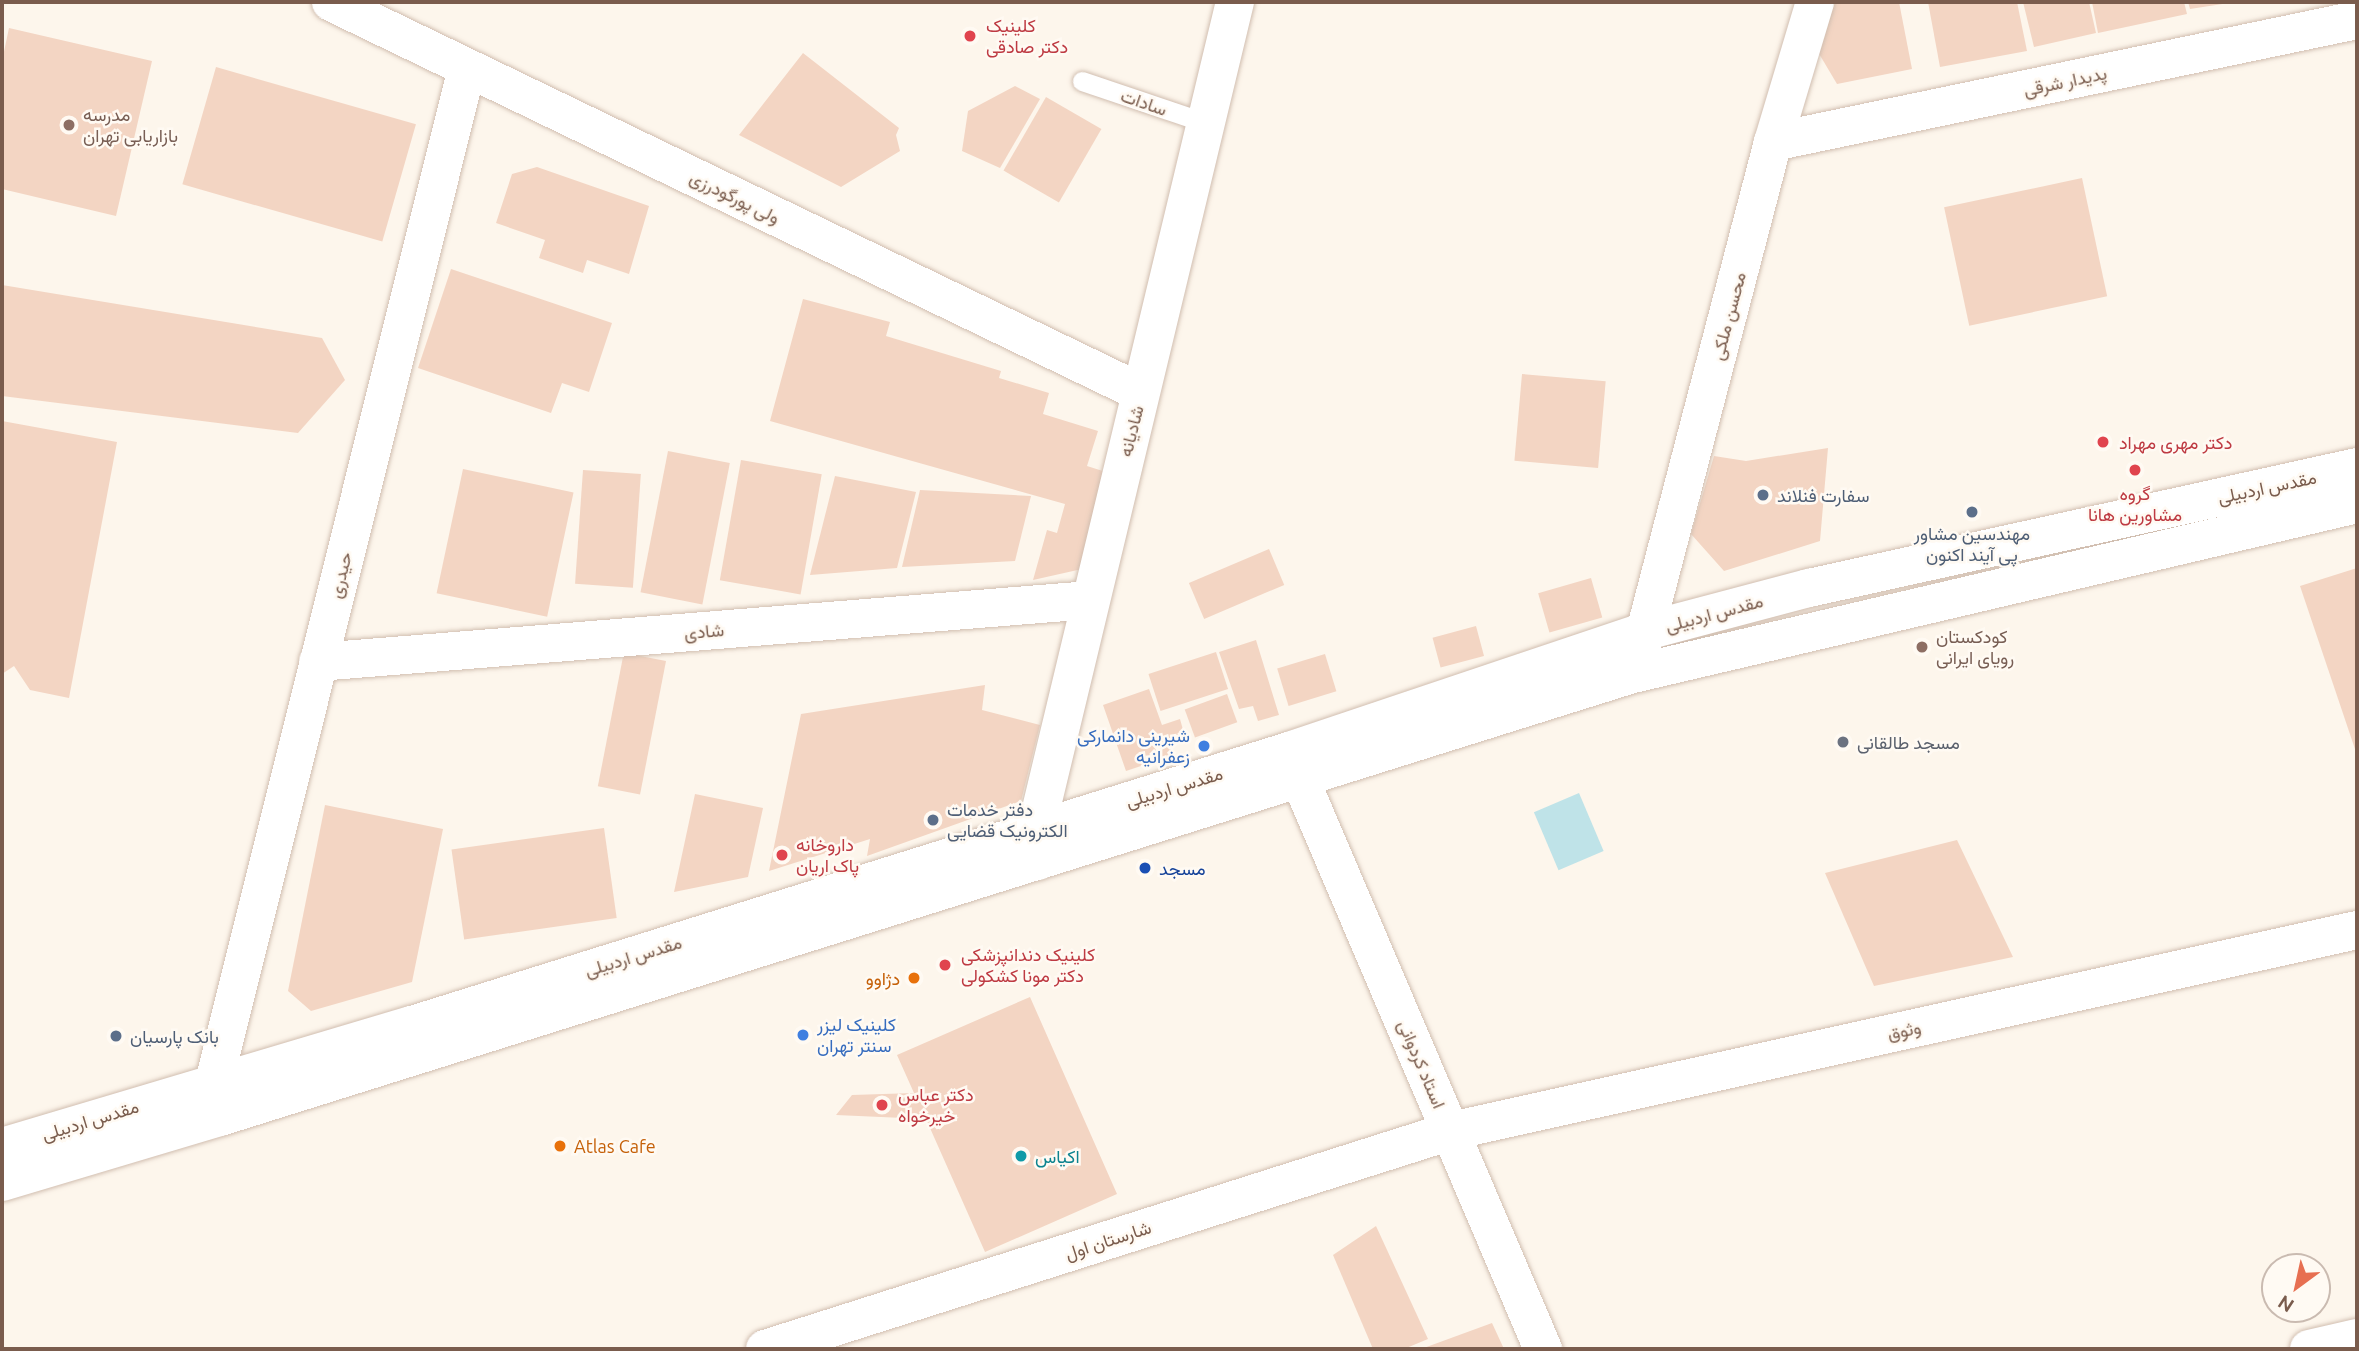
<!DOCTYPE html>
<meta charset="utf-8">
<style>
body{margin:0}
#map{position:relative;width:2359px;height:1351px;overflow:hidden;background:#fdf6ec;font-family:Ubuntu,Vazirmatn,sans-serif}
div>[style]{position:absolute}
.water>*{inset:0;background:#bfe3e8;transform-origin:0 0}
.building>*{inset:0;background:#f3d5c3;transform-origin:0 0}
.roads{filter:drop-shadow(0 0 2px #d1beb0) drop-shadow(0 0 2px #d1beb0)}
.lane>*{height:19px;margin:-9.5px;padding:0 9.5px;transform-origin:9.5px;border-radius:9.5px;background:#fff}
.street>*{height:38px;margin:-19px;padding:0 19px;transform-origin:19px;border-radius:19px;background:#fff}
.secondary>*{height:38px;margin:-19px;padding:0 19px;transform-origin:19px;border-radius:19px;background:#fff}
.dots>*{width:19px;height:19px;translate:-50% -50%;box-sizing:border-box;border:4px solid #fffaf3;border-radius:50%}
span{translate:-50% -50%;white-space:nowrap;text-align:center;line-height:1.15;-webkit-text-stroke:5px #fffaf3;paint-order:stroke}
.health-label{font-size:18px;color:#be3a42}
.left{translate:0 -50%;text-align:left}
.street-label{font-size:18px;color:#7a5c4d}
.education-label{font-size:18px;color:#785e54}
.service-label{font-size:18px;color:#4e5e75}
.shop-label{font-size:18px;color:#366cbe}
.right{translate:-100% -50%;text-align:right}
.worship-label{font-size:18px;color:#5b616d}
.transit-label{font-size:18px;color:#164399}
.food-label{font-size:18px;color:#c56008}
.culture-label{font-size:18px;color:#0d838f}
.frame{position:absolute;inset:0;border:4px solid #7a5c4d;pointer-events:none}
.north{position:absolute;left:2261px;top:1253px;width:70px;height:70px;box-sizing:border-box;background:#fffaf3;border:2px solid #cabbb1;border-radius:50%;rotate:213deg;font-size:19px;font-weight:700;line-height:28px;text-align:center;color:#7a5c4d}
.north::after{content:'';display:block;margin:auto;width:24px;height:32px;background:#e76f51;clip-path:polygon(50% 0,100% 100%,50% 72%,0 100%)}
</style>
<div id="map">
<div class="water">
<i style="left:1579px;top:793px;width:63px;height:49px;rotate:67deg"></i>
</div>
<div class="building">
<i style="clip-path:polygon(1835px 2px,1899px 2px,1912px 69px,1837px 84px,1818px 52px)"></i>
<i style="clip-path:polygon(1928px 2px,2017px 2px,2027px 51px,1940px 67px)"></i>
<i style="clip-path:polygon(2023px 2px,2089px 2px,2096px 33px,2034px 47px)"></i>
<i style="clip-path:polygon(2092px 2px,2184px 2px,2187px 14px,2098px 33px)"></i>
<i style="clip-path:polygon(2188px 2px,2229px 2px,2229px 3px,2190px 9px)"></i>
<i style="clip-path:polygon(9px 28px,152px 61px,116px 216px,2px 189px,2px 61px)"></i>
<i style="clip-path:polygon(803px 53px,899px 128px,896px 135px,900px 151px,841px 187px,739px 135px)"></i>
<i style="left:216px;top:67px;width:208px;height:122px;rotate:16deg"></i>
<i style="clip-path:polygon(1015px 86px,1040px 99px,1000px 168px,962px 151px,968px 111px)"></i>
<i style="left:1046px;top:97px;width:64px;height:85px;rotate:30deg"></i>
<i style="clip-path:polygon(537px 167px,649px 206px,629px 274px,587px 260px,583px 273px,539px 258px,545px 240px,496px 223px,512px 174px)"></i>
<i style="left:2082px;top:178px;width:121px;height:141px;rotate:78deg"></i>
<i style="clip-path:polygon(451px 269px,612px 323px,589px 392px,562px 383px,551px 413px,418px 368px)"></i>
<i style="clip-path:polygon(2px 285px,322px 338px,345px 380px,298px 433px,2px 396px)"></i>
<i style="clip-path:polygon(803px 299px,890px 322px,886px 336px,1001px 371px,999px 378px,1049px 393px,1043px 414px,1098px 431px,1087px 466px,1109px 473px,1082px 569px,1033px 580px,1047px 530px,1057px 533px,1065px 504px,770px 421px)"></i>
<i style="left:1522px;top:374px;width:84px;height:87px;rotate:5deg"></i>
<i style="clip-path:polygon(2px 421px,117px 442px,69px 698px,30px 690px,14px 666px,2px 674px)"></i>
<i style="clip-path:polygon(1828px 448px,1820px 541px,1724px 571px,1691px 534px,1714px 456px,1746px 461px)"></i>
<i style="left:668px;top:451px;width:63px;height:144px;rotate:11deg"></i>
<i style="left:741px;top:460px;width:82px;height:122px;rotate:10deg"></i>
<i style="left:463px;top:469px;width:113px;height:127px;rotate:12deg"></i>
<i style="left:583px;top:470px;width:58px;height:114px;rotate:4deg"></i>
<i style="clip-path:polygon(835px 476px,916px 492px,897px 568px,810px 575px)"></i>
<i style="clip-path:polygon(920px 490px,1031px 496px,1015px 561px,902px 567px)"></i>
<i style="left:1269px;top:549px;width:39px;height:87px;rotate:67deg"></i>
<i style="clip-path:polygon(2357px 568px,2357px 755px,2300px 586px)"></i>
<i style="left:1591px;top:578px;width:41px;height:55px;rotate:74deg"></i>
<i style="left:1476px;top:626px;width:31px;height:45px;rotate:75deg"></i>
<i style="clip-path:polygon(1256px 640px,1279px 715px,1258px 721px,1253px 706px,1239px 709px,1219px 652px)"></i>
<i style="left:1216px;top:652px;width:39px;height:71px;rotate:72deg"></i>
<i style="left:1325px;top:654px;width:39px;height:50px;rotate:73deg"></i>
<i style="left:666px;top:661px;width:136px;height:43px;rotate:101deg"></i>
<i style="clip-path:polygon(985px 685px,982px 710px,1040px 725px,1021px 801px,867px 856px,870px 839px,769px 871px,801px 714px)"></i>
<i style="clip-path:polygon(1149px 689px,1162px 725px,1180px 719px,1185px 737px,1170px 742px,1174px 755px,1126px 771px,1103px 705px)"></i>
<i style="left:1227px;top:694px;width:30px;height:45px;rotate:70deg"></i>
<i style="clip-path:polygon(695px 794px,763px 808px,748px 877px,674px 892px)"></i>
<i style="clip-path:polygon(325px 805px,443px 829px,412px 982px,311px 1011px,288px 991px)"></i>
<i style="left:604px;top:828px;width:91px;height:154px;rotate:82deg"></i>
<i style="clip-path:polygon(1957px 840px,2013px 957px,1874px 986px,1825px 873px)"></i>
<i style="clip-path:polygon(1030px 997px,1117px 1194px,985px 1252px,926px 1119px,836px 1115px,852px 1095px,914px 1093px,897px 1055px)"></i>
<i style="clip-path:polygon(1376px 1226px,1428px 1339px,1404px 1349px,1373px 1349px,1333px 1255px)"></i>
<i style="clip-path:polygon(1492px 1323px,1504px 1349px,1421px 1349px)"></i>
</div>
<div class="roads">
<div class="lane">
<i style="left:1082px;top:81px;width:131px;rotate:18.7deg"></i>
</div>
<div class="street">
<i style="left:331px;top:2px;width:898px;rotate:25.74deg"></i>
<i style="left:1773px;top:142px;width:597px;rotate:-11.8deg"></i>
<i style="left:1638px;top:659px;width:534px;rotate:-75.37deg"></i>
<i style="left:1773px;top:142px;width:146px;rotate:-73.3deg"></i>
<i style="left:318px;top:662px;width:774px;rotate:-4.59deg"></i>
<i style="left:1038px;top:861px;width:31px;rotate:-94deg"></i>
<i style="left:1036px;top:830px;width:852px;rotate:-76.49deg"></i>
<i style="left:214px;top:1082px;width:1045px;rotate:-75.99deg"></i>
<i style="left:765px;top:1349px;width:720px;rotate:-17.63deg"></i>
<i style="left:1451px;top:1131px;width:928px;rotate:-12.51deg"></i>
<i style="left:2309px;top:1349px;width:49px;rotate:-12.9deg"></i>
</div>
<div class="secondary">
<i style="left:1300px;top:779px;width:620px;rotate:66.91deg"></i>
<i style="left:2px;top:1147px;width:428px;rotate:-16.6deg"></i>
<i style="left:412px;top:1025px;width:922px;rotate:-17.35deg"></i>
<i style="left:1292px;top:750px;width:373px;rotate:-18.6deg"></i>
<i style="left:1646px;top:631px;width:169px;rotate:-14.8deg"></i>
<i style="left:1809px;top:588px;width:561px;rotate:-12.45deg"></i>
<i style="left:2px;top:1182px;width:227px;rotate:-16.6deg"></i>
<i style="left:220px;top:1117px;width:1481px;rotate:-17.41deg"></i>
<i style="left:1633px;top:674px;width:744px;rotate:-13.21deg"></i>
</div>
</div>
<div class="dots">
<i style="left:970px;top:36px;background:#e0444e"></i>
<i style="left:69px;top:125px;background:#8d6e63"></i>
<i style="left:2103px;top:442px;background:#e0444e"></i>
<i style="left:2135px;top:470px;background:#e0444e"></i>
<i style="left:1763px;top:495px;background:#5c6f8a"></i>
<i style="left:1972px;top:512px;background:#5c6f8a"></i>
<i style="left:1922px;top:647px;background:#8d6e63"></i>
<i style="left:1843px;top:742px;background:#6b7280"></i>
<i style="left:1204px;top:746px;background:#3f7fe0"></i>
<i style="left:933px;top:820px;background:#5c6f8a"></i>
<i style="left:782px;top:855px;background:#e0444e"></i>
<i style="left:1145px;top:868px;background:#1a4fb4"></i>
<i style="left:945px;top:965px;background:#e0444e"></i>
<i style="left:914px;top:978px;background:#e8710a"></i>
<i style="left:803px;top:1035px;background:#3f7fe0"></i>
<i style="left:116px;top:1036px;background:#5c6f8a"></i>
<i style="left:882px;top:1105px;background:#e0444e"></i>
<i style="left:560px;top:1146px;background:#e8710a"></i>
<i style="left:1021px;top:1156px;background:#0f9aa8"></i>
</div>
<div class="health-label">
<span class="left" style="left:986px;top:36px">کلینیک<br>دکتر صادقی</span>
<span class="left" style="left:2119px;top:442px">دکتر مهری مهراد</span>
<span style="left:2135px;top:504px">گروه<br>مشاورین هانا</span>
<span class="left" style="left:796px;top:855px">داروخانه<br>پاک اریان</span>
<span class="left" style="left:961px;top:965px">کلینیک دندانپزشکی<br>دکتر مونا کشکولی</span>
<span class="left" style="left:898px;top:1105px">دکتر عباس<br>خیرخواه</span>
</div>
<div class="street-label">
<span style="left:2065px;top:81px;rotate:-12deg">پدیدار شرقی</span>
<span style="left:1144px;top:102px;rotate:19deg">سادات</span>
<span style="left:735px;top:197px;rotate:26deg">ولی پورگودرزی</span>
<span style="left:1728px;top:316px;rotate:-75deg">محسن ملکی</span>
<span style="left:1131px;top:431px;rotate:-76deg">شادیانه</span>
<span style="left:2267px;top:487px;rotate:-12deg">مقدس اردبیلی</span>
<span style="left:340px;top:575px;rotate:-76deg">حیدری</span>
<span style="left:1714px;top:613px;rotate:-15deg">مقدس اردبیلی</span>
<span style="left:704px;top:631px;rotate:-5deg">شادی</span>
<span style="left:1174px;top:787px;rotate:-17deg">مقدس اردبیلی</span>
<span style="left:633px;top:956px;rotate:-17deg">مقدس اردبیلی</span>
<span style="left:1904px;top:1030px;rotate:-12deg">وثوق</span>
<span style="left:1422px;top:1064px;rotate:67deg">استاد کردوانی</span>
<span style="left:90px;top:1120px;rotate:-17deg">مقدس اردبیلی</span>
<span style="left:1108px;top:1240px;rotate:-18deg">شارستان اول</span>
</div>
<div class="education-label">
<span class="left" style="left:83px;top:125px">مدرسه<br>بازاریابی تهران</span>
<span class="left" style="left:1936px;top:647px">کودکستان<br>رویای ایرانی</span>
</div>
<div class="service-label">
<span class="left" style="left:1777px;top:495px">سفارت فنلاند</span>
<span style="left:1972px;top:544px">مهندسین مشاور<br>پی آیند اکنون</span>
<span class="left" style="left:947px;top:820px">دفتر خدمات<br>الکترونیک قضایی</span>
<span class="left" style="left:130px;top:1036px">بانک پارسیان</span>
</div>
<div class="shop-label">
<span class="right" style="left:1190px;top:746px">شیرینی دانمارکی<br>زعفرانیه</span>
<span class="left" style="left:817px;top:1035px">کلینیک لیزر<br>سنتر تهران</span>
</div>
<div class="worship-label">
<span class="left" style="left:1857px;top:742px">مسجد طالقانی</span>
</div>
<div class="transit-label">
<span class="left" style="left:1159px;top:868px">مسجد</span>
</div>
<div class="food-label">
<span class="right" style="left:900px;top:978px">دژاوو</span>
<span class="left" style="left:574px;top:1146px">Atlas Cafe</span>
</div>
<div class="culture-label">
<span class="left" style="left:1035px;top:1156px">اکیاس</span>
</div>
<div class="frame"></div>
<div class="north">N</div>
</div>
